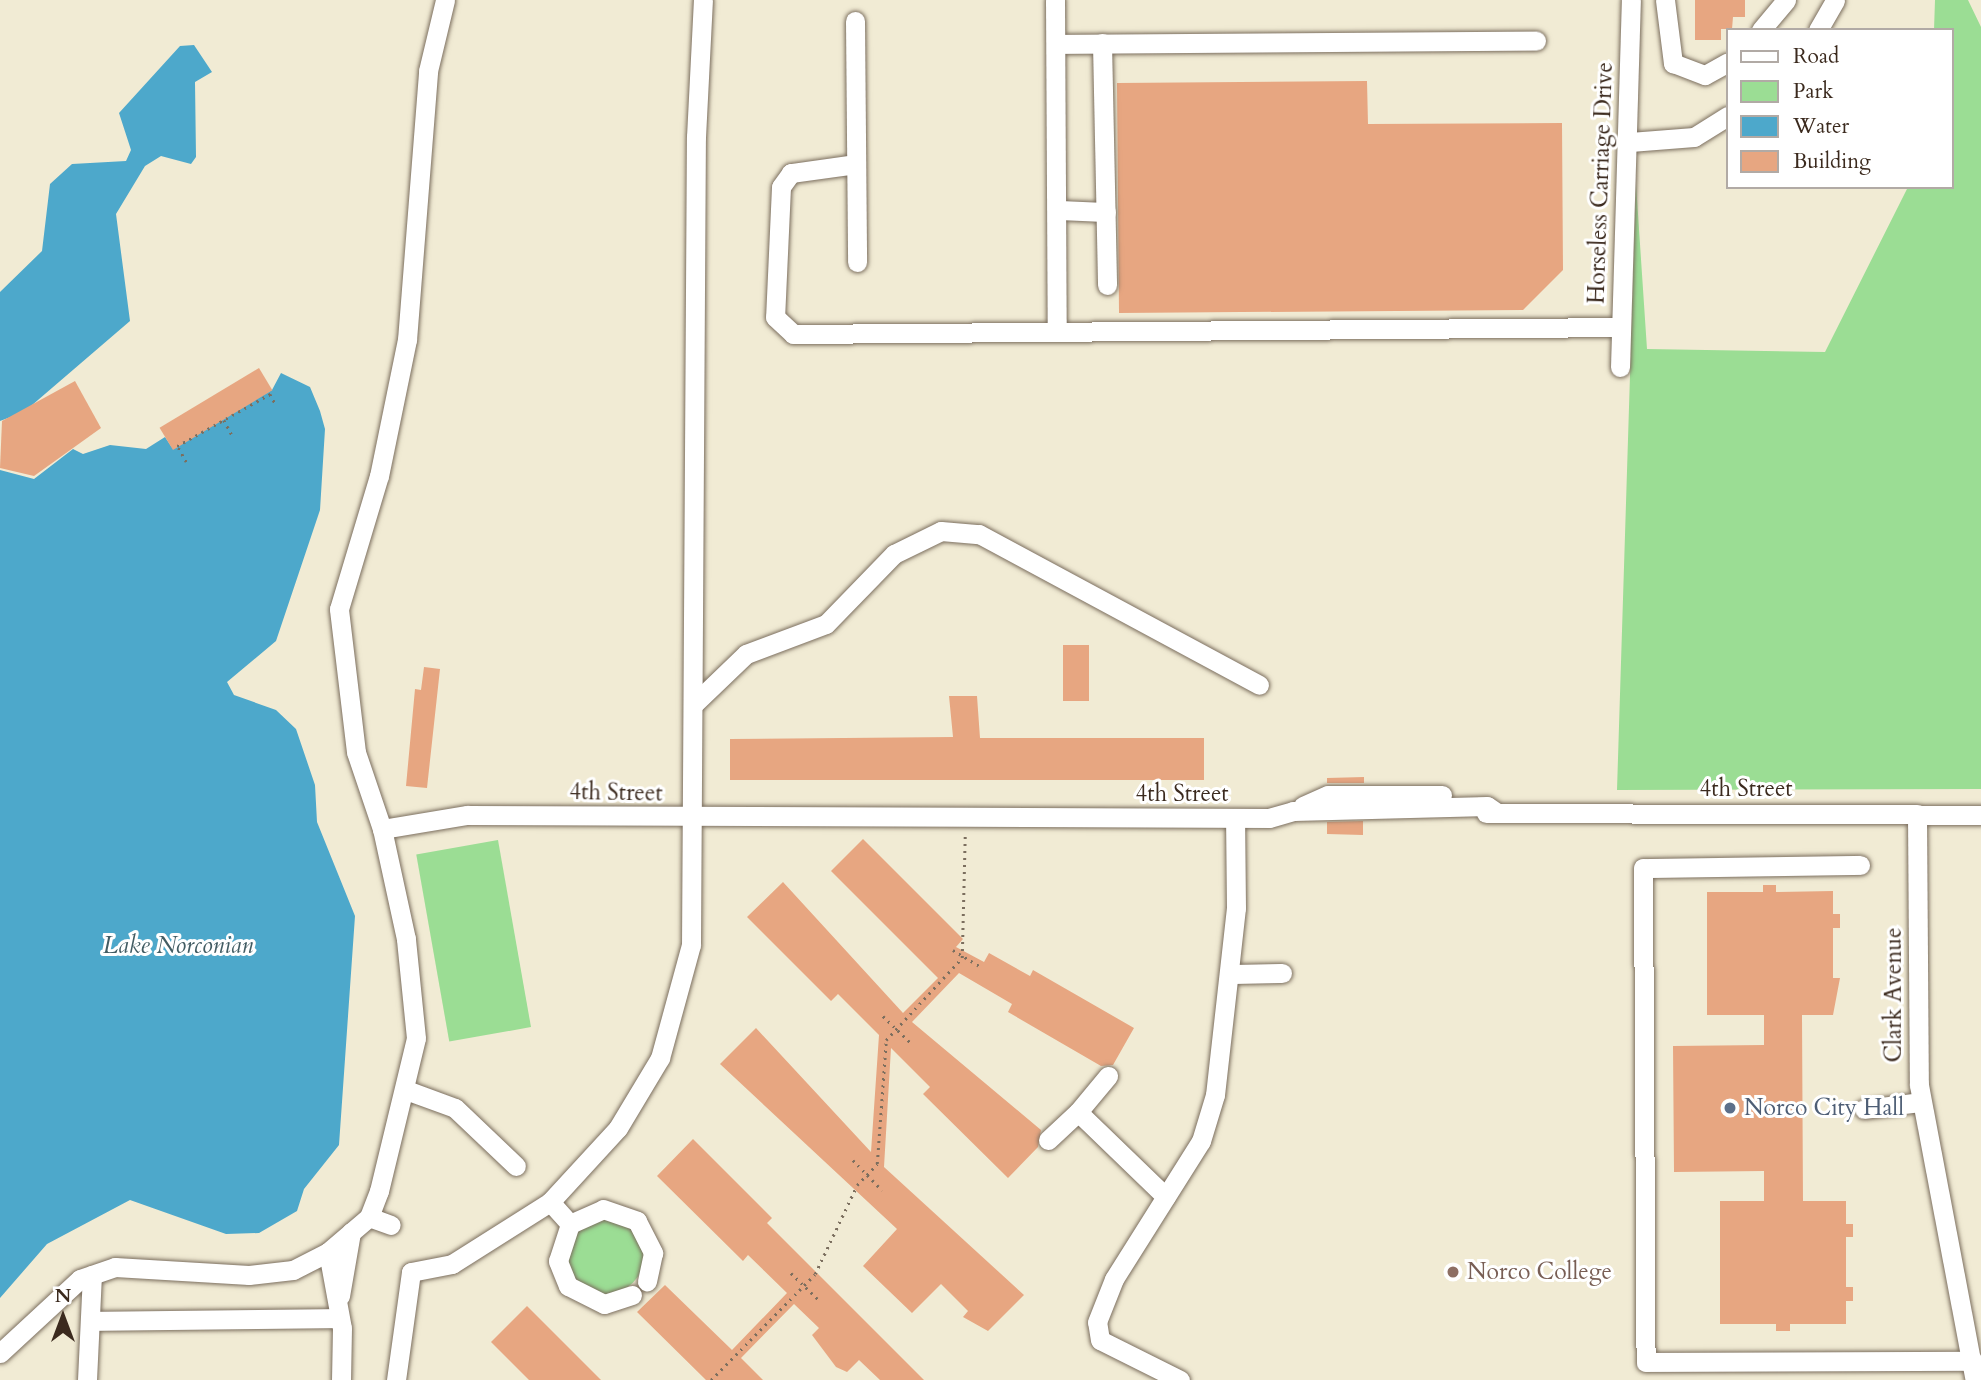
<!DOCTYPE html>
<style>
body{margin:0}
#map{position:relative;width:1981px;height:1380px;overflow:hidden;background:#f1ebd4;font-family:Cardo,serif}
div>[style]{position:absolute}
.green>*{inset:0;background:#9bdd94;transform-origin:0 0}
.round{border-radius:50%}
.water>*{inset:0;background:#4da8cb}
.building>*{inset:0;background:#e7a681;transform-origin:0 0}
.path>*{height:2.5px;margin-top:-1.25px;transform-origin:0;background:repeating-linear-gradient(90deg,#7b6e5e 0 2px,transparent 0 7px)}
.roads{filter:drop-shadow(0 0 2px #7b6e5e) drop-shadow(0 0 2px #7b6e5e)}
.minor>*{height:19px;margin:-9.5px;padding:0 9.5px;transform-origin:9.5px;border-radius:9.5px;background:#fff}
.dots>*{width:19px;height:19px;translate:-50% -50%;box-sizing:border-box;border:4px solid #fff;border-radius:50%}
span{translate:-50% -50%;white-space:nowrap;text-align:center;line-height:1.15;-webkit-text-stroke:6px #fff;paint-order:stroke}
.street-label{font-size:23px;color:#3b2a1e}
.service-label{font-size:23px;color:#4e5e75}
.left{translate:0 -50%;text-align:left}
.education-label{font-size:23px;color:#785e54}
.water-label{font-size:24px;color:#425c63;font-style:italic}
.legend{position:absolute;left:1726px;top:28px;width:228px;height:161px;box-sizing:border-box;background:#fff;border:2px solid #b1aaa5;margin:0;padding:9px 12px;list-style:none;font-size:21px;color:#3b2a1e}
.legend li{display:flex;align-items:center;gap:14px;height:35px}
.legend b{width:35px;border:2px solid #b1aaa5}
.north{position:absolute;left:28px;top:1282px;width:70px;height:70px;-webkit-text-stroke:5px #fff;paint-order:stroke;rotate:0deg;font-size:19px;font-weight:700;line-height:28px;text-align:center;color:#3b2a1e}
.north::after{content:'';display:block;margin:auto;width:24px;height:32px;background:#3b2a1e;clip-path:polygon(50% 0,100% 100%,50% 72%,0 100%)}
</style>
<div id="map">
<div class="green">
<i style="clip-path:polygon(1935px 0,1968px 0,1981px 27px,1981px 789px,1617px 790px,1636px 184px,1647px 349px,1825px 352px,1908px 187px,1951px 187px,1951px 30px,1934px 30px)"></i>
<i style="left:498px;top:840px;width:190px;height:83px;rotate:80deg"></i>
<i class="round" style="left:568px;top:1218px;width:76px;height:76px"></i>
</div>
<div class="water">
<i style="clip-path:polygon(194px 45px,212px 72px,195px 82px,196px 157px,191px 164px,161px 156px,145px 166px,116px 214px,130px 321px,24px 412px,0 421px,0 292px,42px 251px,50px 184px,72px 164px,126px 161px,131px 150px,119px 113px,180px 46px)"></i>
<i style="clip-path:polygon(281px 373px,310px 387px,320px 411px,325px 429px,320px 510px,276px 641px,227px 682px,234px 695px,276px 710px,296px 729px,315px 785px,317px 822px,355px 916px,339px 1145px,304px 1189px,297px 1211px,259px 1233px,226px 1234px,130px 1200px,47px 1244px,0 1298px,0 470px,34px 479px,73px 449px,83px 454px,110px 445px,146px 449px,165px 437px,171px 446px,272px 390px)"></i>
</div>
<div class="building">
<i style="clip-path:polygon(1695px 0,1745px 0,1745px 17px,1733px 17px,1732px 29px,1721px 29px,1721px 40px,1695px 40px)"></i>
<i style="clip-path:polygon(1367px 81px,1368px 124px,1562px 123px,1563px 270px,1523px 310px,1119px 313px,1117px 83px)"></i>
<i style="left:259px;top:368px;width:26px;height:116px;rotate:59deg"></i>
<i style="clip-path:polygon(75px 381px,101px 428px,34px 476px,0 468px,2px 421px)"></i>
<i style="left:1063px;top:645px;width:26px;height:56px"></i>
<i style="clip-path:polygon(424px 667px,440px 669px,427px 788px,406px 786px,415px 689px,421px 690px)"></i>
<i style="clip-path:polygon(949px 696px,977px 696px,980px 738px,1204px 738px,1204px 780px,730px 780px,730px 739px,953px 737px)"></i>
<i style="clip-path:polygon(1364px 777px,1364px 783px,1327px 783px,1327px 778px)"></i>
<i style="clip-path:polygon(1363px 821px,1363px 835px,1327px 834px,1327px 822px)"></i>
<i style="clip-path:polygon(863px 839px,963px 939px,956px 947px,984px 962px,989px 953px,1030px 976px,1033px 970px,1134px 1028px,1113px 1065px,1101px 1066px,1008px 1012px,1012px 1004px,959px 973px,912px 1022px,1041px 1130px,1038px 1147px,1008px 1178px,923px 1094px,930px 1087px,891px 1048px,884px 1167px,1024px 1295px,988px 1331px,963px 1317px,968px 1311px,941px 1284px,912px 1313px,863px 1266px,897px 1229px,720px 1064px,756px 1028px,871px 1152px,879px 1035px,838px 994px,831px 1001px,747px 917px,783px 882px,903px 1013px,938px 978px,831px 871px)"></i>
<i style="clip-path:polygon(1763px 885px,1776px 885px,1776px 892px,1833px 891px,1833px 914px,1840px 914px,1840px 928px,1833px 928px,1833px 978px,1840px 978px,1833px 1015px,1802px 1015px,1803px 1201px,1846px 1201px,1846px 1224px,1853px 1224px,1853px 1237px,1846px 1237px,1846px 1287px,1853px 1287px,1853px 1301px,1846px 1301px,1846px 1324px,1790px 1324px,1790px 1331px,1776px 1331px,1776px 1324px,1720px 1324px,1720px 1201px,1764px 1201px,1764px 1171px,1674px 1172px,1673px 1046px,1764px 1045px,1764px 1015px,1707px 1015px,1707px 892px,1763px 892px)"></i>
<i style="clip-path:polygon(693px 1139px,772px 1218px,767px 1223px,924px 1380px,880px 1380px,859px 1360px,847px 1372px,836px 1367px,812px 1335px,819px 1328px,794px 1304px,741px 1358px,763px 1380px,706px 1380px,637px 1312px,665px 1285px,732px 1350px,787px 1293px,748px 1255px,743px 1261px,657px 1176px)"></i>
<i style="clip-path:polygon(527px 1306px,601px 1380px,529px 1380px,491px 1342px)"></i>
</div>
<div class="path">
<i style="left:224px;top:420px;width:17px;rotate:62deg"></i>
<i style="left:186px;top:462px;width:18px;rotate:-119deg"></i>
<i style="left:177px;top:446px;width:107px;rotate:-29.2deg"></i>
<i style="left:270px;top:394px;width:10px;rotate:61deg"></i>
<i style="left:953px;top:950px;width:33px;rotate:31deg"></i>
<i style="left:883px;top:1016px;width:39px;rotate:44deg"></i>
<i style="left:853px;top:1160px;width:42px;rotate:46deg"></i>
<i style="left:791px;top:1273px;width:39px;rotate:44deg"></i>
<i style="left:711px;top:1380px;width:148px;rotate:-45.5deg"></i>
<i style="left:815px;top:1274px;width:98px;rotate:-64.7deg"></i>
<i style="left:857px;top:1185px;width:29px;rotate:-46deg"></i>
<i style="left:877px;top:1164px;width:124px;rotate:-85.8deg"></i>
<i style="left:886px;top:1040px;width:112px;rotate:-47.2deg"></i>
<i style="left:962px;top:958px;width:123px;rotate:-88.6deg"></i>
</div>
<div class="roads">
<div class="minor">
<i style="left:1055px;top:0;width:329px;rotate:89.7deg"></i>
<i style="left:1665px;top:0;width:64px;rotate:82.8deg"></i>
<i style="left:1673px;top:63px;width:34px;rotate:21deg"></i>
<i style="left:1705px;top:75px;width:25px;rotate:-29deg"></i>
<i style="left:855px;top:21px;width:241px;rotate:89.5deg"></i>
<i style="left:1761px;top:30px;width:39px;rotate:-50deg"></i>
<i style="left:1818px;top:30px;width:34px;rotate:-60deg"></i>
<i style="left:1102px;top:43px;width:242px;rotate:88.8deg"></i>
<i style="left:1056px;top:44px;width:480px;rotate:-0.4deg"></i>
<i style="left:1630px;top:142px;width:64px;rotate:-4.5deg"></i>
<i style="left:1694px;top:137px;width:39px;rotate:-32deg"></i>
<i style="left:856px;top:164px;width:66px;rotate:172.1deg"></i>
<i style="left:791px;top:173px;width:17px;rotate:126deg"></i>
<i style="left:781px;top:187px;width:130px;rotate:92.6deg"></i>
<i style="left:775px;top:317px;width:25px;rotate:43deg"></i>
<i style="left:793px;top:334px;width:828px;rotate:-0.48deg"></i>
<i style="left:1058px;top:210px;width:48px;rotate:2.4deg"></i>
<i style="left:1620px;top:367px;width:367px;rotate:-88.3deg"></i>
<i style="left:694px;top:704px;width:72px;rotate:-43.9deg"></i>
<i style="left:746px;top:654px;width:85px;rotate:-20.6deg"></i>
<i style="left:826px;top:624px;width:98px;rotate:-45.8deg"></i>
<i style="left:894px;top:554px;width:52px;rotate:-26.1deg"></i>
<i style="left:941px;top:531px;width:38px;rotate:5deg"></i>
<i style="left:979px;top:534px;width:318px;rotate:28.3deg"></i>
<i style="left:1303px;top:806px;width:27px;rotate:-24deg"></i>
<i style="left:1328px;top:795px;width:114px"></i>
<i style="left:1486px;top:813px;width:495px;rotate:0.2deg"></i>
<i style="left:1917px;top:814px;width:271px;rotate:89.6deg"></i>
<i style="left:1919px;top:1085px;width:300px;rotate:79.3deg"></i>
<i style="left:382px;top:829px;width:86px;rotate:-9.4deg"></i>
<i style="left:467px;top:815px;width:802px;rotate:0.21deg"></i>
<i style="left:1269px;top:818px;width:25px;rotate:-16deg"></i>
<i style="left:1293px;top:811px;width:194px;rotate:-1.5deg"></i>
<i style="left:1487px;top:806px;width:11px;rotate:34deg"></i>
<i style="left:1860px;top:865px;width:217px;rotate:179.2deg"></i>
<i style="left:1643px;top:868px;width:494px;rotate:89.7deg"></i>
<i style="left:1646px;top:1362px;width:327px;rotate:-0.2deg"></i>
<i style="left:1231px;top:974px;width:51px;rotate:-1.1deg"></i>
<i style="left:406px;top:1090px;width:52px;rotate:20.2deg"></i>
<i style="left:455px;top:1108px;width:84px;rotate:43.6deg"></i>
<i style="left:1864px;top:1109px;width:57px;rotate:-7deg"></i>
<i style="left:1078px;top:1112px;width:47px;rotate:-50.2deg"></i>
<i style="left:1048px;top:1140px;width:41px;rotate:-43deg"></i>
<i style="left:1078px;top:1112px;width:122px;rotate:44deg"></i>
<i style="left:369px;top:1217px;width:23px;rotate:20deg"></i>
<i style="left:570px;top:1224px;width:30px;rotate:-132deg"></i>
<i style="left:550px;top:1202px;width:100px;rotate:-47.4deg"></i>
<i style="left:618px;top:1128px;width:82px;rotate:-59deg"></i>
<i style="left:660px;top:1058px;width:117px;rotate:-74.7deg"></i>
<i style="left:691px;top:945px;width:808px;rotate:-89.65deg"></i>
<i style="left:696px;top:137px;width:137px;rotate:-87.1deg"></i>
<i style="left:328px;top:1252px;width:77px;rotate:79.6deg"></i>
<i style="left:342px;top:1328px;width:52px;rotate:91.1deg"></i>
<i style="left:632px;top:1295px;width:29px;rotate:162deg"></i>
<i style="left:604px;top:1304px;width:40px;rotate:-153.4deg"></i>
<i style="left:568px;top:1286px;width:27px;rotate:-112deg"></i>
<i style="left:558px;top:1261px;width:39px;rotate:-72deg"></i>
<i style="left:570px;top:1224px;width:36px;rotate:-24deg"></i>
<i style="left:603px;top:1209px;width:36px;rotate:19deg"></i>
<i style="left:637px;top:1221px;width:36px;rotate:63deg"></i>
<i style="left:653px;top:1253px;width:29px;rotate:102deg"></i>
<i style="left:340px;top:1296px;width:65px;rotate:-80.2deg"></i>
<i style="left:91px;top:1321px;width:245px;rotate:-0.7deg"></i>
<i style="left:0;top:1353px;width:109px;rotate:-42.8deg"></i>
<i style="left:80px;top:1279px;width:37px;rotate:-19deg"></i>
<i style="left:115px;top:1267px;width:134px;rotate:3.4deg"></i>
<i style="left:249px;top:1275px;width:44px;rotate:-6.5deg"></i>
<i style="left:293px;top:1270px;width:39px;rotate:-27deg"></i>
<i style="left:328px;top:1252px;width:54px;rotate:-40.5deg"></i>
<i style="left:369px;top:1217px;width:28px;rotate:-69deg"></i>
<i style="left:379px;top:1191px;width:157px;rotate:-76.4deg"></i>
<i style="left:416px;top:1038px;width:100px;rotate:-95.8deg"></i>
<i style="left:406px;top:939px;width:113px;rotate:-102.3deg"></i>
<i style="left:382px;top:829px;width:81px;rotate:-108.7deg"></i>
<i style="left:356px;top:752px;width:144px;rotate:-96.8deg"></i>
<i style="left:339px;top:609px;width:139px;rotate:-73.3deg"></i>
<i style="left:379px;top:476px;width:139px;rotate:-78.4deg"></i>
<i style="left:407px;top:340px;width:270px;rotate:-85.5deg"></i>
<i style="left:428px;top:71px;width:73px;rotate:-76.5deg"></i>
<i style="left:87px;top:1380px;width:105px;rotate:-87.3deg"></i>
<i style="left:396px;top:1380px;width:109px;rotate:-82.1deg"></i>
<i style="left:411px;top:1272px;width:42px;rotate:-11deg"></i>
<i style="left:452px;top:1264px;width:116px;rotate:-32.3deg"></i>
<i style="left:1180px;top:1380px;width:89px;rotate:-153.4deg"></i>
<i style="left:1100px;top:1340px;width:18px;rotate:-99deg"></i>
<i style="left:1097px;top:1322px;width:46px;rotate:-68.4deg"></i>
<i style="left:1114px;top:1279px;width:163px;rotate:-57.8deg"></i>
<i style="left:1201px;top:1141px;width:48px;rotate:-73.1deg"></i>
<i style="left:1215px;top:1095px;width:188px;rotate:-83.6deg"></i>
<i style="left:1236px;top:908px;width:90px;rotate:-90.6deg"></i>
</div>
</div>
<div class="dots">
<i style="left:1730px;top:1108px;background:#5c6f8a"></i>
<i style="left:1453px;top:1272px;background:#8d6e63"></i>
</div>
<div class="street-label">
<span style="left:1601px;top:183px;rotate:-88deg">Horseless Carriage Drive</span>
<span style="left:1746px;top:789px">4th Street</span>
<span style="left:616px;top:793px;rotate:1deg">4th Street</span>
<span style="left:1182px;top:794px">4th Street</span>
<span style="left:1894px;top:995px;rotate:-90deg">Clark Avenue</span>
</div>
<div class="service-label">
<span class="left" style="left:1744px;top:1108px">Norco City Hall</span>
</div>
<div class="education-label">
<span class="left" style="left:1467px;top:1272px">Norco College</span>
</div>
<div class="water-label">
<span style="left:178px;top:946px">Lake Norconian</span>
</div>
<ul class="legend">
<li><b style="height:9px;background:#fff"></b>Road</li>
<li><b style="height:19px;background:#9bdd94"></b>Park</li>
<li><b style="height:19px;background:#4da8cb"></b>Water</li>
<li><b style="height:19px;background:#e7a681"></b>Building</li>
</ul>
<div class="north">N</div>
</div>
